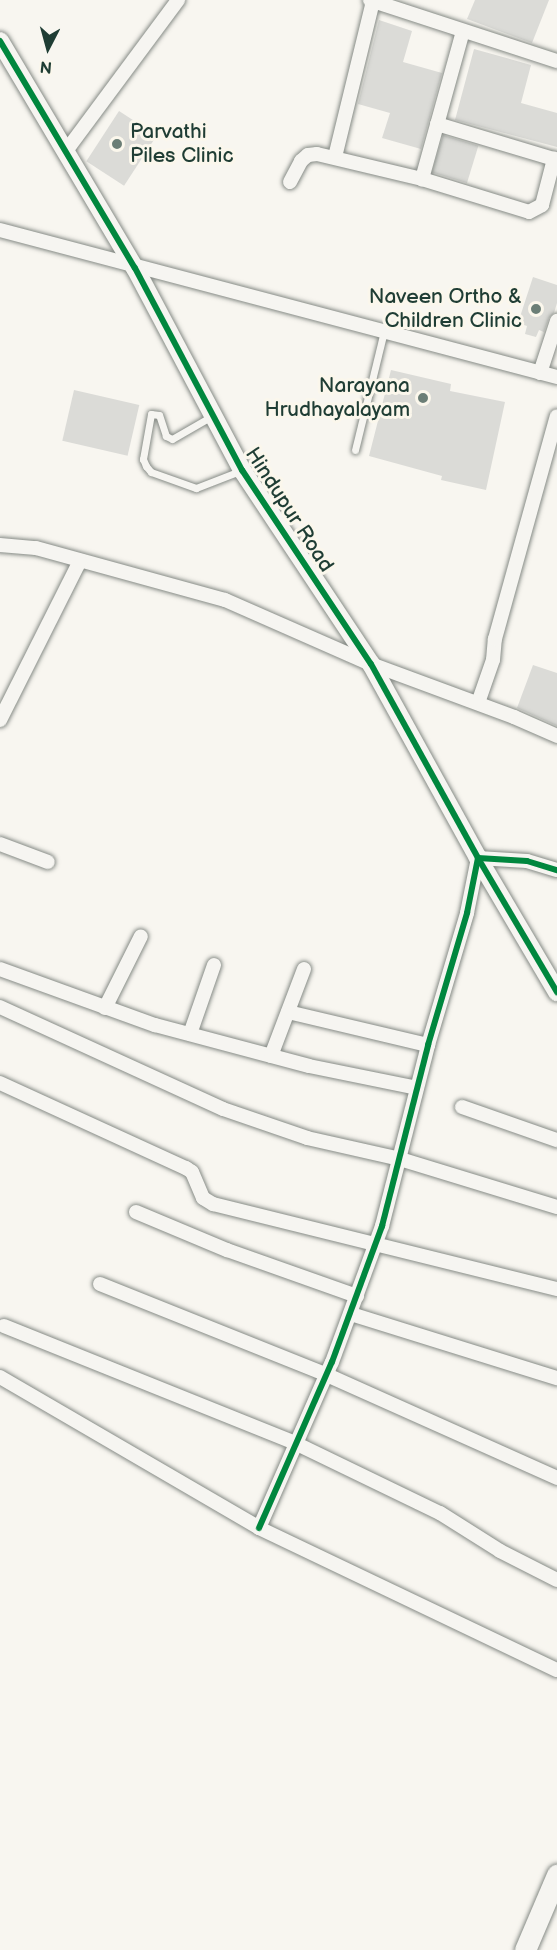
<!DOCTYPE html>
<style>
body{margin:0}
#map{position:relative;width:557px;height:1950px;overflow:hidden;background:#f8f6f0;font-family:"Balsamiq Sans",sans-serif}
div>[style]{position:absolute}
.building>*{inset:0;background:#dbdbd7;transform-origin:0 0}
.roads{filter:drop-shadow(0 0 2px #868b86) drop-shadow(0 0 2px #868b86)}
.lane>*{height:7px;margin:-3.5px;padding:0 3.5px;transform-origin:3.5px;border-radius:3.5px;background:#f6f5f1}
.street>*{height:14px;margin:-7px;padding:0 7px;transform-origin:7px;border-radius:7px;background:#f6f5f1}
.secondary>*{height:18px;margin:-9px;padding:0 9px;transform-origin:9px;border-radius:9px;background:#f6f5f1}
.primary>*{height:21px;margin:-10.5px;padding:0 10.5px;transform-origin:10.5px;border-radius:10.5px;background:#f6f5f1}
.cycleway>*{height:6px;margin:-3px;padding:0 3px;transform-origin:3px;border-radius:3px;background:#00873e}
.dots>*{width:16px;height:16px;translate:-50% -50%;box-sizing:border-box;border:3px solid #fbf7ec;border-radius:50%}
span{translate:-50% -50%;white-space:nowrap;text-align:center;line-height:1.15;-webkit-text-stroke:6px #fbf7ec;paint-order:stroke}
.poi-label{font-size:21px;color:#1f3d34}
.left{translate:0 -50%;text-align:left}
.right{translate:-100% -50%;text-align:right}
.street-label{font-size:21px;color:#1f3d34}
.north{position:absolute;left:18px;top:18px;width:60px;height:60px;-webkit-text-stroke:4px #fbf7ec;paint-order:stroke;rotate:186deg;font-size:16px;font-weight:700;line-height:24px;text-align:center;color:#1f3d34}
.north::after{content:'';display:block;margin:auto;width:21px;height:27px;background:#1f3d34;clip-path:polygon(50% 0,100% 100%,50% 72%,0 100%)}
</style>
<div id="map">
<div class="building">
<i style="clip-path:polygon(475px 0,549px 0,532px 43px,467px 19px)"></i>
<i style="clip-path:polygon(379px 20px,412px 31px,403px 62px,442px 73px,421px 149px,382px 138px,390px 113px,358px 104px)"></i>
<i style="clip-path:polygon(474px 49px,531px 65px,521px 103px,557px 113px,557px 147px,455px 120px)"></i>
<i style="left:119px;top:111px;width:45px;height:60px;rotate:33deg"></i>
<i style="left:443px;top:135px;width:37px;height:39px;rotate:17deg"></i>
<i style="clip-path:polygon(533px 277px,557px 285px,557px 303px,554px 313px,549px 318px,544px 332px,539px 330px,536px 337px,525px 334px,527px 326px,518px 323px)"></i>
<i style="clip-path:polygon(391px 370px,451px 384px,450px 391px,505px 402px,486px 490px,441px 480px,442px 476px,369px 456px)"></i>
<i style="left:74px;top:390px;width:67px;height:52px;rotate:13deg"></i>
<i style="clip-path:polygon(533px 665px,557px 673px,557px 726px,517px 708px)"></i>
</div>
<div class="roads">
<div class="lane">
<i style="left:212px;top:416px;width:46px;rotate:150.1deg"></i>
<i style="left:172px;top:439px;width:7px;rotate:-153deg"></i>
<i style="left:166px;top:436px;width:22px;rotate:-108deg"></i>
<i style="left:159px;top:415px;width:8px;rotate:-173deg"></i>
<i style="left:151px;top:414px;width:46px;rotate:100.1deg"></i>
<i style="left:143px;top:459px;width:8px;rotate:67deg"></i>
<i style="left:146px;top:466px;width:8px;rotate:50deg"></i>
<i style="left:151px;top:472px;width:48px;rotate:19.6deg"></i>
<i style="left:196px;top:488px;width:47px;rotate:-21.1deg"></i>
<i style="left:355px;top:450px;width:122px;rotate:-76.3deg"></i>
</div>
<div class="street">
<i style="left:370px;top:0;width:197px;rotate:18.1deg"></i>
<i style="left:463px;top:31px;width:154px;rotate:105.5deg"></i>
<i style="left:422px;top:179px;width:112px;rotate:17.1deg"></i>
<i style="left:529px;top:212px;width:15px;rotate:-28deg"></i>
<i style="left:542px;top:205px;width:48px;rotate:-75.4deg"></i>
<i style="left:437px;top:124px;width:125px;rotate:16.7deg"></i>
<i style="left:66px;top:151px;width:188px;rotate:-53.4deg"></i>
<i style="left:335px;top:157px;width:161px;rotate:-76.3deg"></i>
<i style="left:290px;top:182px;width:24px;rotate:-62deg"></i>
<i style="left:301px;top:161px;width:9px;rotate:-41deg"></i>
<i style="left:308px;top:155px;width:9px;rotate:-6deg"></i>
<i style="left:317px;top:154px;width:108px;rotate:13.4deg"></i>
<i style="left:0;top:230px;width:576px;rotate:14.78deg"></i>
<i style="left:540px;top:373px;width:55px;rotate:-71.9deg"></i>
<i style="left:0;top:545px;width:36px;rotate:5deg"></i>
<i style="left:36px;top:548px;width:196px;rotate:15.4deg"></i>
<i style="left:225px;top:600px;width:159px;rotate:23.7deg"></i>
<i style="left:371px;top:664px;width:153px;rotate:20.3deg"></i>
<i style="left:514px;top:717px;width:47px;rotate:23.8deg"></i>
<i style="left:478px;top:703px;width:46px;rotate:-70.8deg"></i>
<i style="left:493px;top:660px;width:21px;rotate:-85deg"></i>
<i style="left:495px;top:639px;width:231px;rotate:-74.5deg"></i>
<i style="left:0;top:720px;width:178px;rotate:-63.3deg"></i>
<i style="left:0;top:844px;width:51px;rotate:20.6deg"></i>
<i style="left:0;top:969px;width:165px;rotate:19.9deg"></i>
<i style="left:155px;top:1025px;width:159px;rotate:14.9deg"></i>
<i style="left:309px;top:1066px;width:110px;rotate:11.5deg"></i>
<i style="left:0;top:1007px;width:245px;rotate:24.6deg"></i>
<i style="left:223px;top:1109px;width:89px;rotate:19deg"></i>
<i style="left:307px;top:1138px;width:95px;rotate:12.7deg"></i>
<i style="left:400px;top:1159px;width:164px;rotate:17deg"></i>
<i style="left:105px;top:1008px;width:80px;rotate:-63.4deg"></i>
<i style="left:288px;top:1012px;width:144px;rotate:13.3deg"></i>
<i style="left:190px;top:1034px;width:73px;rotate:-70.8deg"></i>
<i style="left:271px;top:1056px;width:93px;rotate:-69.2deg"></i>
<i style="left:0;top:1083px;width:205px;rotate:24.6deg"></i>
<i style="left:186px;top:1168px;width:7px;rotate:34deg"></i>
<i style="left:192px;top:1172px;width:28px;rotate:67deg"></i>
<i style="left:203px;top:1198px;width:12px;rotate:31deg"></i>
<i style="left:213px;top:1204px;width:354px;rotate:13.9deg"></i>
<i style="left:462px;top:1107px;width:101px;rotate:19.2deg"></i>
<i style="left:136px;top:1212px;width:99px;rotate:22.7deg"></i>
<i style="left:227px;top:1250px;width:138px;rotate:19.5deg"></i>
<i style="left:100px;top:1284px;width:245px;rotate:21.8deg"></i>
<i style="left:327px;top:1375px;width:252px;rotate:24.1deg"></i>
<i style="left:351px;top:1314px;width:216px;rotate:17.3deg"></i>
<i style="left:4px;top:1326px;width:316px;rotate:21.9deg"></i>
<i style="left:297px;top:1444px;width:159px;rotate:25.8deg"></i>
<i style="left:440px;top:1513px;width:71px;rotate:32.3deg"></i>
<i style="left:500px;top:1551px;width:64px;rotate:27deg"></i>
<i style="left:0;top:1377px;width:300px;rotate:30.2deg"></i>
<i style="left:259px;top:1528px;width:330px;rotate:25.5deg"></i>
<i style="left:259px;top:1528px;width:181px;rotate:-66.3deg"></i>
<i style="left:332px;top:1362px;width:145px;rotate:-69.8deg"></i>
<i style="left:382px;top:1226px;width:187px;rotate:-75.7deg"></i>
<i style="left:428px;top:1045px;width:138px;rotate:-73.5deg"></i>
<i style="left:467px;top:913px;width:56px;rotate:-78.7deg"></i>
<i style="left:478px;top:858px;width:49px;rotate:3.5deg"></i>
<i style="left:527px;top:861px;width:31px;rotate:17deg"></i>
</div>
<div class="secondary">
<i style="left:0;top:41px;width:264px;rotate:59.3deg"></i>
<i style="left:135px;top:268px;width:229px;rotate:62.1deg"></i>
<i style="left:242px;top:470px;width:233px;rotate:56.4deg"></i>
<i style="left:371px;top:664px;width:222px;rotate:61.1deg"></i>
<i style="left:478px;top:858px;width:156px;rotate:59.5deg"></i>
</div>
<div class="primary">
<i style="left:525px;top:1950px;width:82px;rotate:-66.9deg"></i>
</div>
</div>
<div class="cycleway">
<i style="left:0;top:41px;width:264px;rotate:59.3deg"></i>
<i style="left:135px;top:268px;width:229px;rotate:62.1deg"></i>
<i style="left:242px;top:470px;width:233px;rotate:56.4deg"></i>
<i style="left:371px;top:664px;width:222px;rotate:61.1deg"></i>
<i style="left:478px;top:858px;width:156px;rotate:59.5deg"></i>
<i style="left:259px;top:1528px;width:181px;rotate:-66.3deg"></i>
<i style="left:332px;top:1362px;width:145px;rotate:-69.8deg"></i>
<i style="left:382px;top:1226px;width:187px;rotate:-75.7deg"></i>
<i style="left:428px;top:1045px;width:138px;rotate:-73.5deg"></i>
<i style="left:467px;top:913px;width:56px;rotate:-78.7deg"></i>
<i style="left:478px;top:858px;width:49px;rotate:3.5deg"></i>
<i style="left:527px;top:861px;width:31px;rotate:17deg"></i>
</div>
<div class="dots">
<i style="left:117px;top:144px;background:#6b7e76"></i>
<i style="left:536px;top:309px;background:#6b7e76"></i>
<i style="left:423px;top:398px;background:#6b7e76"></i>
</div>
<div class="poi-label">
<span class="left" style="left:130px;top:144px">Parvathi<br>Piles Clinic</span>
<span class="right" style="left:522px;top:309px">Naveen Ortho &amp;<br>Children Clinic</span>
<span class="right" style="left:410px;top:398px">Narayana<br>Hrudhayalayam</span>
</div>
<div class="street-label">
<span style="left:289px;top:510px;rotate:57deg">Hindupur Road</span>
</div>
<div class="north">N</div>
</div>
